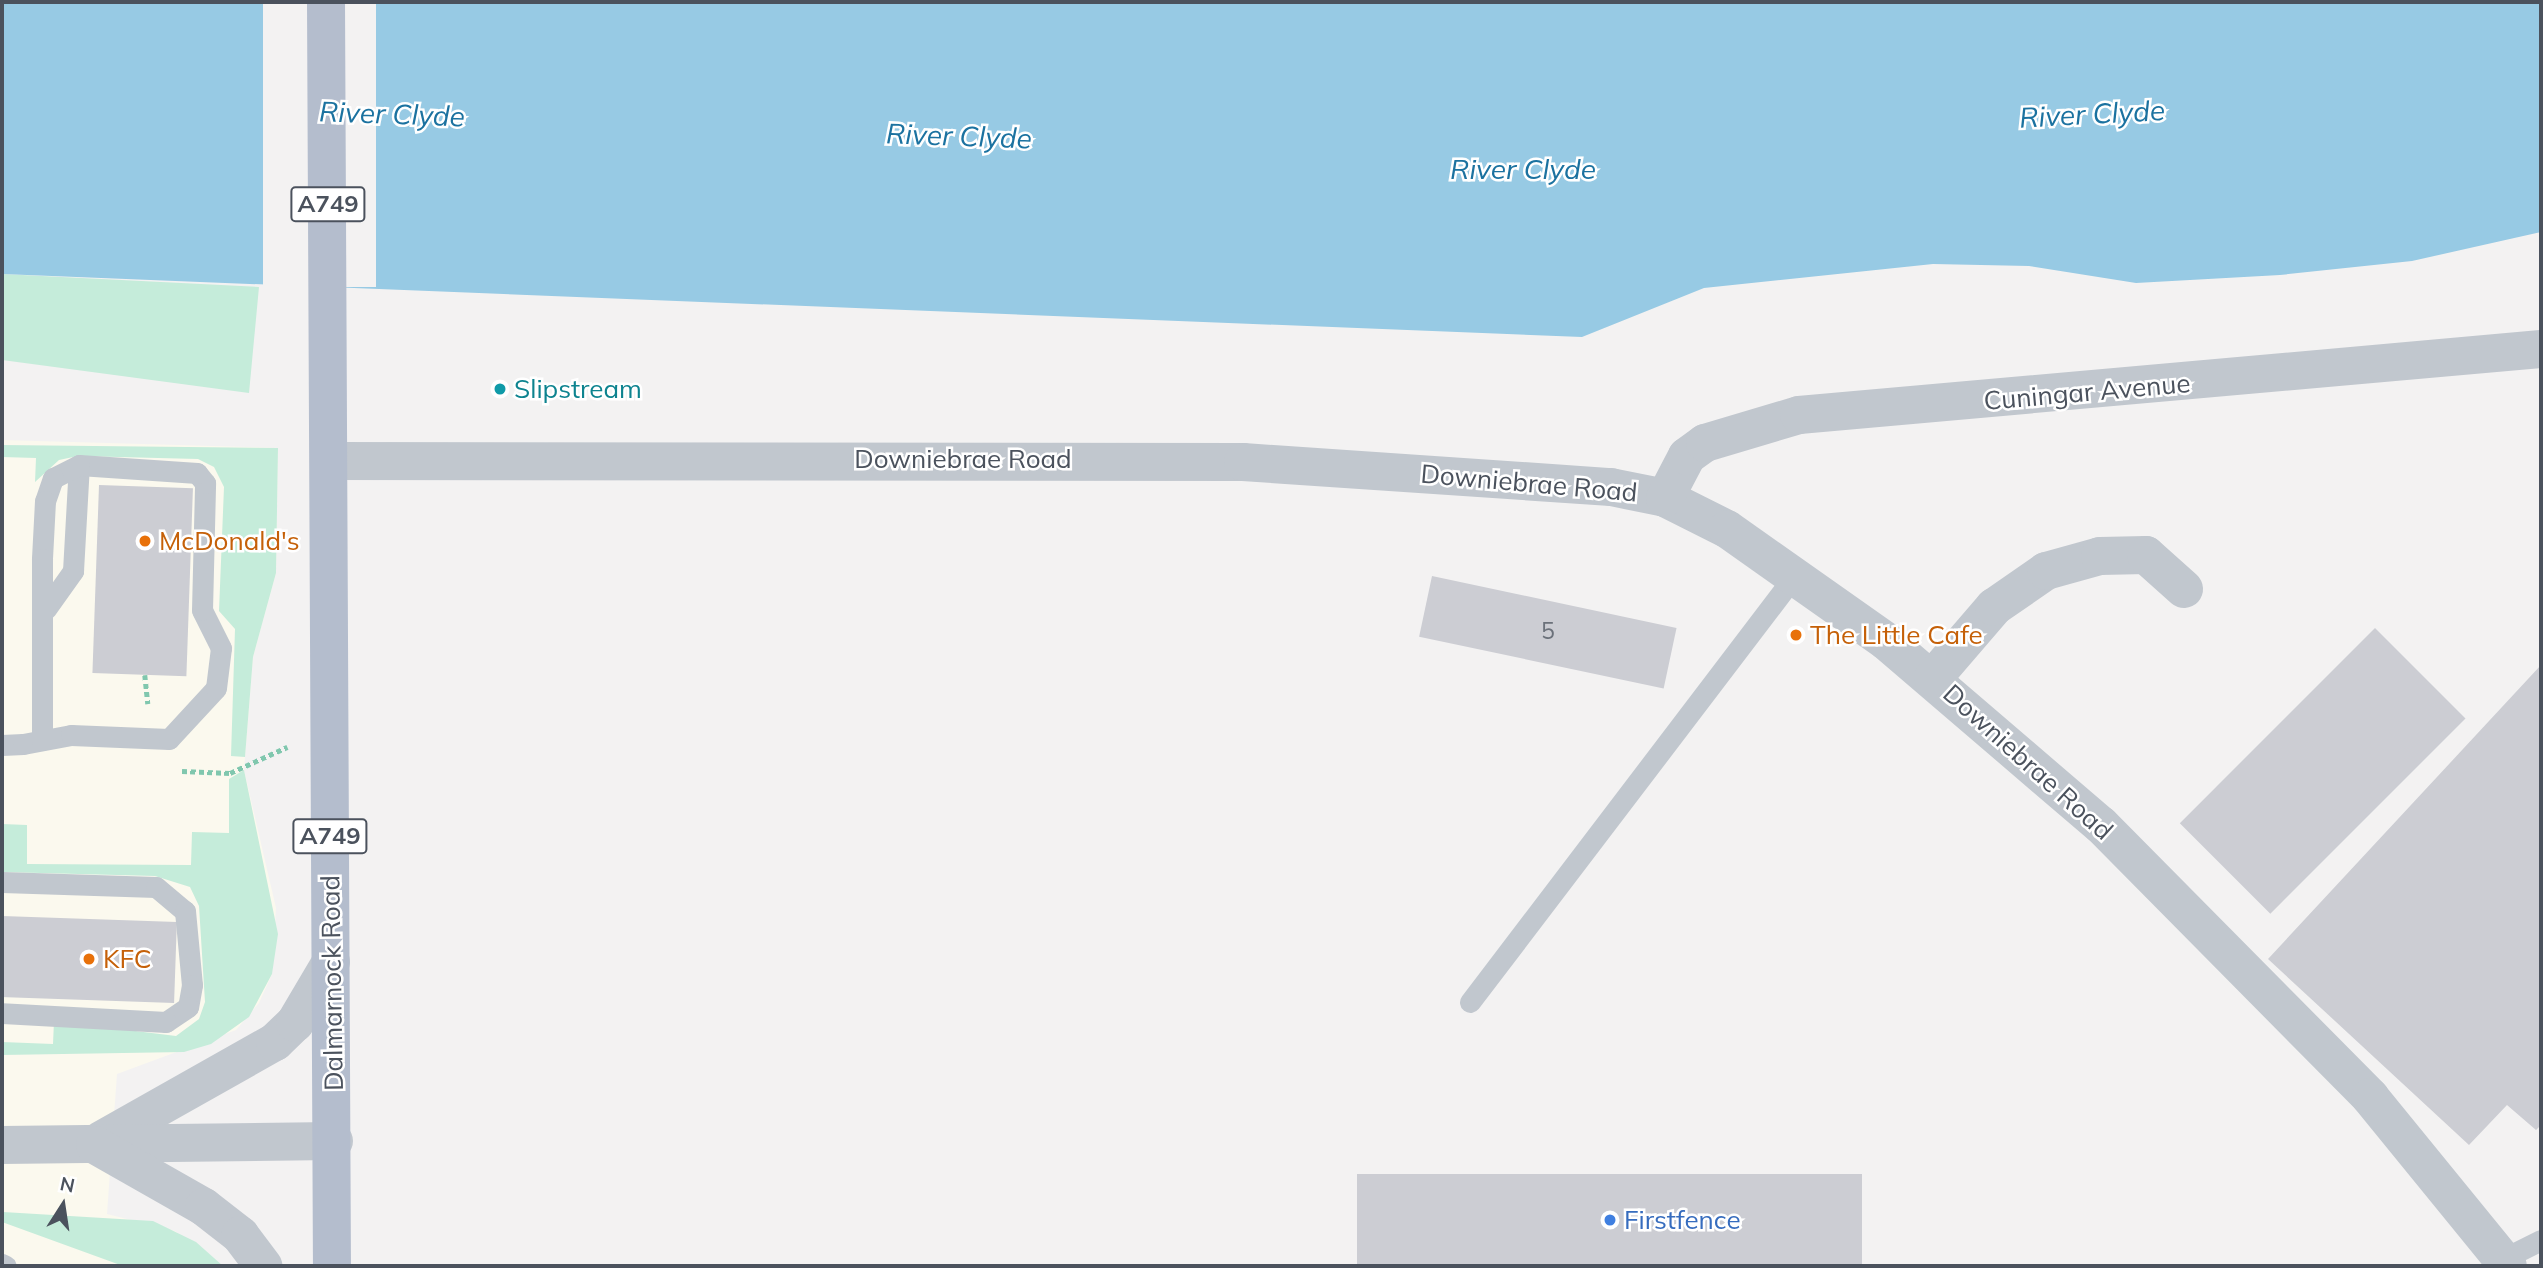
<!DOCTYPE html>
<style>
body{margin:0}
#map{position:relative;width:2543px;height:1268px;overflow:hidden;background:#f3f2f2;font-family:Mulish,sans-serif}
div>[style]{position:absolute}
.commercial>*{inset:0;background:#fbf9ee}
.green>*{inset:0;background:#c5ecda}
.water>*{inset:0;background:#97cae4}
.pier>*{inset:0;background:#f3f2f2;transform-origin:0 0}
.building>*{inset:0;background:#cccdd3;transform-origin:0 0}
.path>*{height:4.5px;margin-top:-2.25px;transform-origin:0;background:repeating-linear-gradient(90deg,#80c7ae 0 5px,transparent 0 8.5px)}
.lane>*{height:21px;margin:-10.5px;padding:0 10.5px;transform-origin:10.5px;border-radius:10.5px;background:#c1c7ce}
.street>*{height:38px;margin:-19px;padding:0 19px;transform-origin:19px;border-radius:19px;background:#c1c7ce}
.primary>*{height:38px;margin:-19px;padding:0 19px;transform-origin:19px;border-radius:19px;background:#b4bdcd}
.dots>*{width:19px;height:19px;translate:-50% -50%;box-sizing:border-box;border:4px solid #fff;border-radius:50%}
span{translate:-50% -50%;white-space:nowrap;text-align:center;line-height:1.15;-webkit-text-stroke:5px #fff;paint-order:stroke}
.number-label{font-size:23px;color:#6b717a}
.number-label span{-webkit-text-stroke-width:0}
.shield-label span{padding:2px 5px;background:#fff;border:2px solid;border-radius:5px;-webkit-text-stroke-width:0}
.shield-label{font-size:24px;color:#4b525d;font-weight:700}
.culture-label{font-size:26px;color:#0d838f}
.left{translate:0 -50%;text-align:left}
.street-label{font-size:26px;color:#4b525d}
.food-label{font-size:26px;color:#c56008}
.shop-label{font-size:26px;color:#366cbe}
.water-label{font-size:28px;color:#1b72a0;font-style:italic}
.frame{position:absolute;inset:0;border:4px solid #4b525d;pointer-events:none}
.north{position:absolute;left:28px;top:1170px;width:70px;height:70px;-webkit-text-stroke:5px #fff;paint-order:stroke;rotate:12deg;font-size:19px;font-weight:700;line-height:28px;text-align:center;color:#4b525d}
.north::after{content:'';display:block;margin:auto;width:24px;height:32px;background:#4b525d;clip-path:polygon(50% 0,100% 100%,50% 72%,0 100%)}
</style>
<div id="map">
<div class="commercial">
<i style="clip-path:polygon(2px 440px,278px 448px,276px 573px,253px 657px,244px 770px,276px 908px,272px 974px,259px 1003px,236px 1030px,117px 1074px,107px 1214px,175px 1231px,223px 1266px,2px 1266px)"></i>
</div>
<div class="green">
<i style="clip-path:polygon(2px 274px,259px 287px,249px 393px,2px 360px)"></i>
<i style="clip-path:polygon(2px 445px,278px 448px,276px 573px,253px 657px,245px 757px,231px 756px,235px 629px,219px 611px,224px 487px,214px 467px,198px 459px,78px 456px,59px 460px,35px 482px,36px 458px,2px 457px)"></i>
<i style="clip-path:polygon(244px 770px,278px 934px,272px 974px,249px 1017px,211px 1044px,184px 1052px,2px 1055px,2px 1042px,53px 1044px,54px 1021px,176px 1036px,199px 1019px,205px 1002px,199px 906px,190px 887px,155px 876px,2px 872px,2px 824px,27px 825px,27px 864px,191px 865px,192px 832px,229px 833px,229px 779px)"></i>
<i style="clip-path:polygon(3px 1212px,153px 1221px,196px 1242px,223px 1266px,123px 1266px,2px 1222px)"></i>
</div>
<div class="water">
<i style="clip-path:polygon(2px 2px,2541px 2px,2541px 232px,2412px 261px,2280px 275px,2136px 283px,2029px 266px,1933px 264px,1704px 288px,1582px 337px,2px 274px)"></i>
</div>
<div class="pier">
<i style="left:263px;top:2px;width:113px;height:285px"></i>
</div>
<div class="building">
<i style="left:99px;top:485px;width:94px;height:188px;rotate:2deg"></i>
<i style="left:1432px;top:576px;width:250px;height:62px;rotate:12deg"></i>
<i style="left:2375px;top:628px;width:128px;height:276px;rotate:45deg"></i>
<i style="clip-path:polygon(2541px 665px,2541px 1125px,2536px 1130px,2507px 1105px,2469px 1145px,2268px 959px)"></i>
<i style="left:2px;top:916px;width:175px;height:81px;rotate:2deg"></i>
<i style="left:1357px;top:1174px;width:505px;height:92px"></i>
</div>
<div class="path">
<i style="left:145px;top:675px;width:29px;rotate:84deg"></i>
<i style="left:182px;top:771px;width:48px;rotate:2.4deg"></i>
<i style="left:230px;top:773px;width:63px;rotate:-24.5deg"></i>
</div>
<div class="lane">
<i style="left:46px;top:609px;width:47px;rotate:-54.6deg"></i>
<i style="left:73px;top:571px;width:106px;rotate:-86.8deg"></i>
<i style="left:2px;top:745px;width:21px;rotate:-3deg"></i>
<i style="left:23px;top:744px;width:49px;rotate:-10.6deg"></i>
<i style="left:71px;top:735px;width:98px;rotate:2.3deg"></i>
<i style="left:169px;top:739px;width:69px;rotate:-47.3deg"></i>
<i style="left:216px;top:688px;width:40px;rotate:-82.9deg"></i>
<i style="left:221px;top:648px;width:42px;rotate:-116.6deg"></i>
<i style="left:202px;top:610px;width:127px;rotate:-88.6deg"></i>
<i style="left:205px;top:483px;width:13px;rotate:-129deg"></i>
<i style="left:197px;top:473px;width:118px;rotate:-176.1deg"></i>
<i style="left:79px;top:465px;width:29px;rotate:153deg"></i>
<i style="left:53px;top:478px;width:24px;rotate:109deg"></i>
<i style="left:45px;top:501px;width:58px;rotate:93deg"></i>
<i style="left:42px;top:559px;width:181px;rotate:90deg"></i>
<i style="left:2px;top:882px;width:154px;rotate:1.9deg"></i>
<i style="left:156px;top:887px;width:38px;rotate:40deg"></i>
<i style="left:185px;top:911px;width:74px;rotate:84.6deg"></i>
<i style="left:192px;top:985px;width:22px;rotate:100deg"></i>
<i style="left:188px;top:1007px;width:27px;rotate:146deg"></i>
<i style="left:166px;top:1022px;width:164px;rotate:-176.9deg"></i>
<i style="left:1470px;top:1002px;width:537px;rotate:-52.72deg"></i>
<i style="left:2503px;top:1259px;width:42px;rotate:-26.6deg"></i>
<i style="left:2px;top:1264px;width:4px;rotate:27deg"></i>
</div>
<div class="street">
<i style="left:329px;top:461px;width:914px;rotate:0.06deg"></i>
<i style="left:1243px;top:462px;width:369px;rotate:3.9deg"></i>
<i style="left:1611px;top:487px;width:55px;rotate:11.5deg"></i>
<i style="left:1665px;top:498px;width:69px;rotate:26.6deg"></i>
<i style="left:1727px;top:529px;width:194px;rotate:35.2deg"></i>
<i style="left:1886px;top:641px;width:283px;rotate:40.6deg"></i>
<i style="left:2101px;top:825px;width:383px;rotate:45.3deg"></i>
<i style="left:2370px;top:1097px;width:218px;rotate:50.8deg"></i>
<i style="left:1665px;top:498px;width:47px;rotate:-62.4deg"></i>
<i style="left:1687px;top:456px;width:22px;rotate:-36deg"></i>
<i style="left:1705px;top:443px;width:98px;rotate:-16.6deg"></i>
<i style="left:1799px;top:415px;width:745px;rotate:-5.08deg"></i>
<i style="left:1933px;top:678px;width:94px;rotate:-49.3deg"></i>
<i style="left:1994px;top:607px;width:63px;rotate:-34.7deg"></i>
<i style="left:2046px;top:571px;width:56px;rotate:-15.5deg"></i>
<i style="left:2100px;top:556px;width:46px;rotate:-1.2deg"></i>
<i style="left:2146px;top:555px;width:51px;rotate:41.8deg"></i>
<i style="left:101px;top:1140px;width:200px;rotate:-29.4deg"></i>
<i style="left:275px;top:1042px;width:28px;rotate:-44deg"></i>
<i style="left:295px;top:1023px;width:71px;rotate:-59.5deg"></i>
<i style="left:2px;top:1145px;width:332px;rotate:-0.7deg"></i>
<i style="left:95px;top:1145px;width:125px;rotate:29.6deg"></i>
<i style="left:204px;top:1207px;width:46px;rotate:37.9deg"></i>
<i style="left:240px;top:1235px;width:39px;rotate:53deg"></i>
</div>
<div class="primary">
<i style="left:326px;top:2px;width:1264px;rotate:89.73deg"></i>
</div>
<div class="dots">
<i style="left:500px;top:389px;background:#0f9aa8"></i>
<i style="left:145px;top:541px;background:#e8710a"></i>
<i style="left:1796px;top:635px;background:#e8710a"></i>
<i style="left:89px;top:959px;background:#e8710a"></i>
<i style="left:1610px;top:1220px;background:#3f7fe0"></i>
</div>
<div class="number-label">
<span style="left:1548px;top:631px">5</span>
</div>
<div class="shield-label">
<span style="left:328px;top:204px">A749</span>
<span style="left:330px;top:836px">A749</span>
</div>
<div class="culture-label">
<span class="left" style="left:514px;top:389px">Slipstream</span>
</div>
<div class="street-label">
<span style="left:2087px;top:392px;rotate:-5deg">Cuningar Avenue</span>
<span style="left:963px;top:459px">Downiebrae Road</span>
<span style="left:1529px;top:483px;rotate:5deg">Downiebrae Road</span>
<span style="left:2028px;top:762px;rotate:42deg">Downiebrae Road</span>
<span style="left:332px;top:983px;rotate:-91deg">Dalmarnock Road</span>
</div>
<div class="food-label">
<span class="left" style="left:159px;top:541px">McDonald's</span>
<span class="left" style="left:1810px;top:635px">The Little Cafe</span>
<span class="left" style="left:103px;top:959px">KFC</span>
</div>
<div class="shop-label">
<span class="left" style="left:1624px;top:1220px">Firstfence</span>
</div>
<div class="water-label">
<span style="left:392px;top:114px;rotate:2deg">River Clyde</span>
<span style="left:2092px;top:114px;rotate:-3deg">River Clyde</span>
<span style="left:959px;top:136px;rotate:2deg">River Clyde</span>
<span style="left:1523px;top:169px">River Clyde</span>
</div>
<div class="frame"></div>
<div class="north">N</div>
</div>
